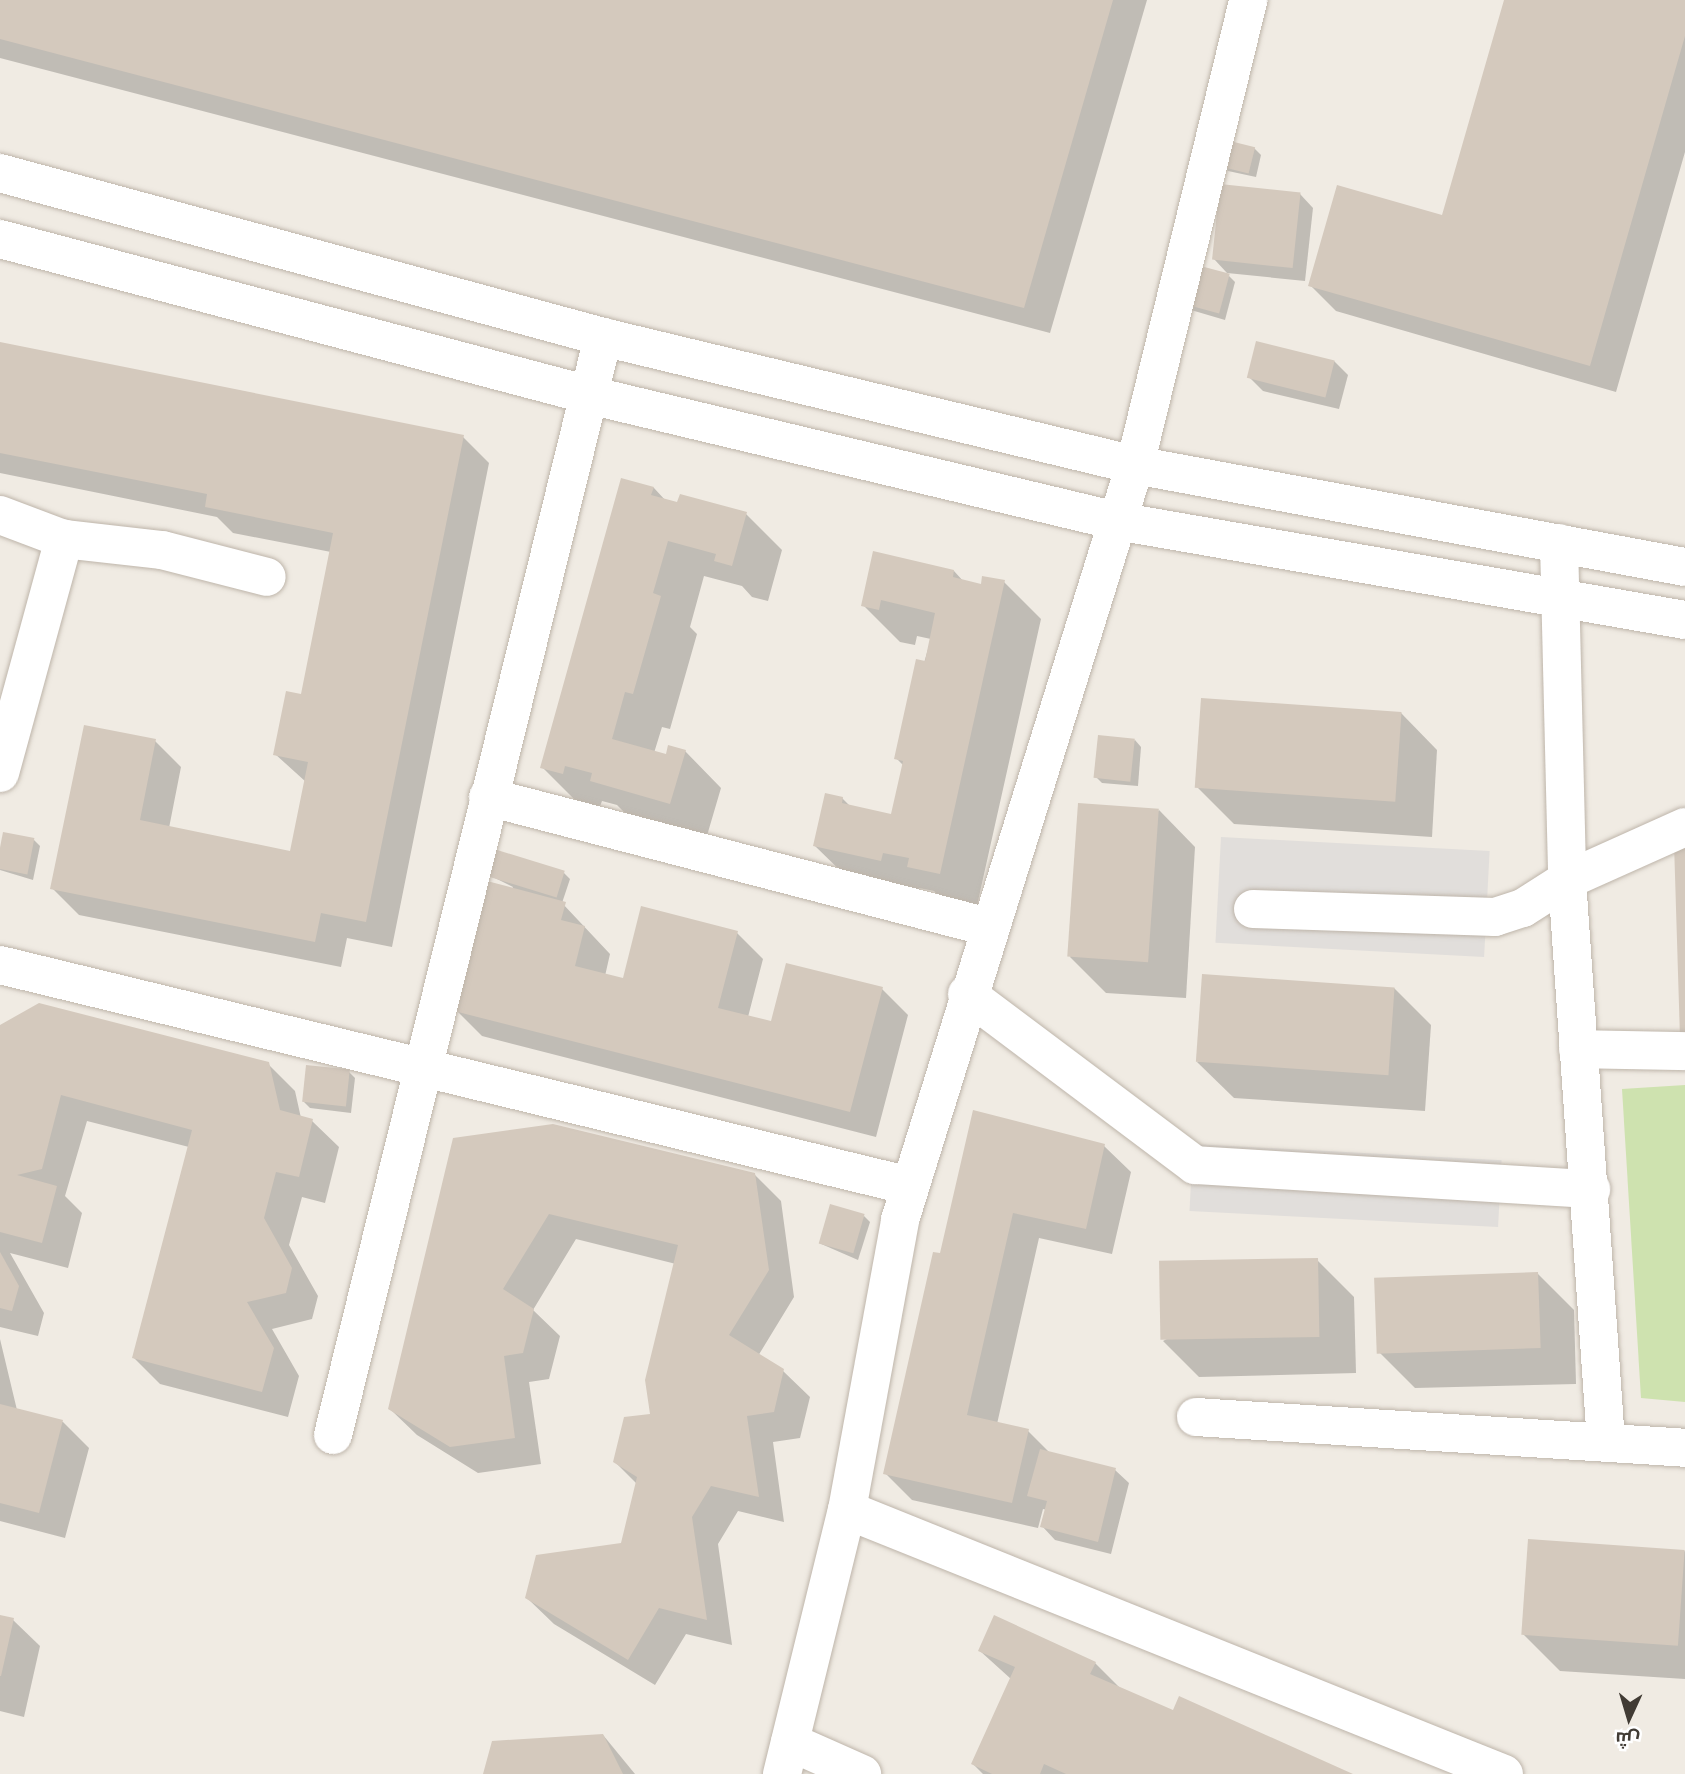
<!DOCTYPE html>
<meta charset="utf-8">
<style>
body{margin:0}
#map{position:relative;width:1685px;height:1774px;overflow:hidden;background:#f0ebe3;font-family:"Fira Sans",Cairo,sans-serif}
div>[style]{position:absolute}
.green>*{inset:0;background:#cee2af}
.parking>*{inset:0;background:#e1dedb;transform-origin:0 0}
.shadow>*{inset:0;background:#0003}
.building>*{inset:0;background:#d4c9bd;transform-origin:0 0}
.roads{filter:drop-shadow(0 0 2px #beb5aa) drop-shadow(0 0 2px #beb5aa)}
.street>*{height:38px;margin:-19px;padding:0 19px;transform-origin:19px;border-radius:19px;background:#fff}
span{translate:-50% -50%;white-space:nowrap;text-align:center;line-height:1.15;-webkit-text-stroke:5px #fff;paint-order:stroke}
.north{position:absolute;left:1594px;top:1683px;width:70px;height:70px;-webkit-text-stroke:5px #fff;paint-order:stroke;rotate:184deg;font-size:19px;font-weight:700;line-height:28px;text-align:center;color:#413b34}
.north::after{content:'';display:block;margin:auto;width:24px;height:32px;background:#413b34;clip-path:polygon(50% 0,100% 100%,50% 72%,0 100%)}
</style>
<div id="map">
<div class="green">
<i style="clip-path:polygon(1685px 1085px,1685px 1402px,1641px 1398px,1622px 1089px)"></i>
</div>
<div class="parking">
<i style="left:1221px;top:837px;width:269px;height:106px;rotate:3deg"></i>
<i style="left:1193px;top:1144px;width:309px;height:67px;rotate:3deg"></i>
</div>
<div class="shadow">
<i style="clip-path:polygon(0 0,1147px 0,1050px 333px,0 58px)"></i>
<i style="clip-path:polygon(1506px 0,1685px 0,1685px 152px,1616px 392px,1336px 311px,1310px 285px,1443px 217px)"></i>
<i style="clip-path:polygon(1254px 148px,1261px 155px,1256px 177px,1228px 171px,1222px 165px)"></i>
<i style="clip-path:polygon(1300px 194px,1313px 208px,1305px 281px,1227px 273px,1214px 259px)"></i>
<i style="clip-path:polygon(1229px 276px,1235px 282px,1225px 320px,1191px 310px,1184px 304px)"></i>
<i style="clip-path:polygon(0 344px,463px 437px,489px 463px,392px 947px,347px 938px,341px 967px,79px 915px,52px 888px,155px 741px,181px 767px,169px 828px,291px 854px,306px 782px,275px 754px,302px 696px,331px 552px,233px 533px,217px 517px,0 473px)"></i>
<i style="clip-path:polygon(1334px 361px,1348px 375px,1339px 409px,1263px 391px,1249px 377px)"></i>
<i style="clip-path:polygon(623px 480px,654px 488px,666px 501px,746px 514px,782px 550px,768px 601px,752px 597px,742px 586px,704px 576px,690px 627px,697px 634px,670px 729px,662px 727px,654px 753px,667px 756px,685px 751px,721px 788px,706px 839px,629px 817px,617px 805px,602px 801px,599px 809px,579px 804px,542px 767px)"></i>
<i style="clip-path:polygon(954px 571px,964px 582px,982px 586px,1004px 582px,1041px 619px,976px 910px,945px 903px,934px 891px,919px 888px,917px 897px,852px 882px,815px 846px,842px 798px,851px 807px,892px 816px,903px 765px,896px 758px,931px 639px,917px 636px,915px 645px,900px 642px,863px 605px)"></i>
<i style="clip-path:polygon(1401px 713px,1437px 750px,1432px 837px,1234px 824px,1198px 788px)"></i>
<i style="clip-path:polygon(1135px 740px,1141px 747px,1138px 786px,1102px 783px,1096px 777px)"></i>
<i style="clip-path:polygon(1159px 810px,1195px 847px,1186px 998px,1106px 993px,1070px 957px)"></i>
<i style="clip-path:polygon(5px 834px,34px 840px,40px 846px,33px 880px,0 870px)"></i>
<i style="clip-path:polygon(564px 873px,570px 879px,562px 903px,610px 954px,605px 976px,624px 980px,737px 933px,763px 959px,748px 1017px,772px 1023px,882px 989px,908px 1015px,876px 1137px,482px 1036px,456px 1010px,513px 887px,487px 874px)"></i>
<i style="clip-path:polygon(1394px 988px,1431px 1025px,1425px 1111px,1234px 1098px,1197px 1062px)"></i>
<i style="clip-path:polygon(0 1027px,268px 1064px,295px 1091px,301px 1118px,312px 1121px,339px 1147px,325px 1203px,302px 1197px,289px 1245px,318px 1296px,312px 1319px,272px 1329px,299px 1376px,288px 1417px,160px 1384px,134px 1358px,189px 1147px,87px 1121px,65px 1196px,82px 1213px,68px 1268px,10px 1253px,44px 1313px,38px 1336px,0 1327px)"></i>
<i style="clip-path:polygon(349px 1072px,355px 1078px,351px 1113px,310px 1108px,303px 1101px)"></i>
<i style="clip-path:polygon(455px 1139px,754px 1174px,781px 1201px,794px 1297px,758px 1356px,783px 1371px,810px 1397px,800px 1438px,773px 1442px,784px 1522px,738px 1511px,718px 1544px,732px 1645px,686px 1634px,655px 1685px,554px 1624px,527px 1598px,622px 1545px,637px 1484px,615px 1462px,652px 1415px,676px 1264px,576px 1239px,533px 1310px,560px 1336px,549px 1379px,529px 1382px,541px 1464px,478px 1473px,417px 1435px,390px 1409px)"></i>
<i style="clip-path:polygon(1104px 1146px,1131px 1172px,1112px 1254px,1039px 1238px,997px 1424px,1028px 1431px,1051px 1454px,1115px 1470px,1129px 1483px,1111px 1554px,1055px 1540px,1042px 1526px,1047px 1510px,1043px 1509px,1038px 1528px,912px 1500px,885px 1473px,942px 1255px)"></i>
<i style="clip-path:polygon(864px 1216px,870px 1222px,858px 1260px,819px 1243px)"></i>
<i style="clip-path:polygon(1317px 1260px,1354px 1297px,1356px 1373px,1199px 1377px,1163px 1341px)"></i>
<i style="clip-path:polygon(1537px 1273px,1574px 1310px,1576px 1384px,1415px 1388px,1378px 1351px)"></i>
<i style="clip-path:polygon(0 1339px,17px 1410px,63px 1422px,89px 1448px,65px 1538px,0 1521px)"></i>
<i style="clip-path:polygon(1685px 1551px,1685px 1679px,1560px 1671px,1523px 1634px)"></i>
<i style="clip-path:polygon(0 1617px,13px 1620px,40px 1646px,24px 1717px,0 1711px)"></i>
<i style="clip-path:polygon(980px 1651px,1095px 1663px,1121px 1689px,1174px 1713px,1349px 1774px,983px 1774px,973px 1764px,1011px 1679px)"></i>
<i style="clip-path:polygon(603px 1735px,635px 1774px,485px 1774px)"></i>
</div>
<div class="building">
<i style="clip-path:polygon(0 0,1113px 0,1024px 308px,0 39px)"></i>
<i style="clip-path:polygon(1504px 0,1685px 0,1685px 36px,1590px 366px,1308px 286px,1337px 185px,1442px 215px)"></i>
<i style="left:1226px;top:140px;width:30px;height:27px;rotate:14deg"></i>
<i style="left:1220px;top:184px;width:81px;height:76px;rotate:6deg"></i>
<i style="left:1193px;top:264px;width:38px;height:41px;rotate:15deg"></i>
<i style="left:1256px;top:341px;width:81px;height:38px;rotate:14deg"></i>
<i style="clip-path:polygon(0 342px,464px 435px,366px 922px,321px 913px,315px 942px,50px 889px,84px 725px,156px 739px,140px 820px,290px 851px,308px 762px,273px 755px,286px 691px,301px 694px,333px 533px,205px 507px,207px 494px,0 453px)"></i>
<i style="clip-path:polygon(621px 478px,654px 487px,651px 495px,677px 502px,680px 494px,747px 512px,732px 566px,714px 561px,716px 554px,668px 541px,653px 593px,661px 596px,633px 694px,625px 692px,612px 739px,666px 754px,668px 745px,686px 750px,670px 804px,590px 781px,592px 773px,565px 766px,563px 774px,540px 768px)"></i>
<i style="clip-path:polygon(873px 551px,954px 570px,953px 577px,981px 584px,982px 576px,1005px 580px,940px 874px,907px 867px,909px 858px,883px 853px,881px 861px,813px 846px,825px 793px,843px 797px,842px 803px,891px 814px,903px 761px,894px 759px,916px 659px,925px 661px,935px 613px,881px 600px,879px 610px,861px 606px)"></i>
<i style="left:1201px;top:698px;width:201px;height:90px;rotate:4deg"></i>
<i style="left:1098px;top:735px;width:37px;height:43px;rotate:6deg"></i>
<i style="left:1078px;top:803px;width:81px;height:154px;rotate:4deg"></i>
<i style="left:3px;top:832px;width:32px;height:37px;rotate:11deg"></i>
<i style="clip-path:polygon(1674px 843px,1685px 843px,1685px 1037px,1680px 1038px)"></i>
<i style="left:494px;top:849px;width:74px;height:28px;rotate:17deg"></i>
<i style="clip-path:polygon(487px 881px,566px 902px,561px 920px,585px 926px,575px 966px,623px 978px,641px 906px,738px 931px,718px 1008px,771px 1021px,786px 963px,883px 987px,850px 1112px,454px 1011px)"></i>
<i style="left:1202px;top:974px;width:193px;height:88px;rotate:4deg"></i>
<i style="clip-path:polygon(39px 1003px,269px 1062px,280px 1110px,313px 1119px,299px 1177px,276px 1172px,264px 1218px,292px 1268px,286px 1293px,247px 1302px,274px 1348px,262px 1392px,132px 1358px,192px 1130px,61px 1095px,42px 1169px,17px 1175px,57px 1186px,42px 1243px,0 1232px,0 1025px)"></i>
<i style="left:306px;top:1065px;width:44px;height:37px;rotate:6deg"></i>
<i style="clip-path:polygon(973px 1110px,1105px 1144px,1086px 1229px,1013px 1213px,967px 1415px,1029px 1429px,1012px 1503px,883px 1474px,933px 1252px,940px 1253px)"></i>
<i style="clip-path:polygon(553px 1124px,755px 1173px,769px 1270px,729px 1335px,784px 1369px,774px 1412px,747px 1416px,759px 1497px,711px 1486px,692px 1517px,707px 1620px,659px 1608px,628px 1660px,525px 1598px,536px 1555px,621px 1543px,637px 1477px,613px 1462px,624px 1417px,650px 1414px,645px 1380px,678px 1245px,549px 1214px,503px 1289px,534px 1309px,523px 1353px,504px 1356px,515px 1438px,450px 1447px,388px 1409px,453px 1138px)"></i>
<i style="left:830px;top:1204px;width:36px;height:41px;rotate:16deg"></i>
<i style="clip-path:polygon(0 1252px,19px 1286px,12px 1311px,0 1308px)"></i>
<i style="left:1318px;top:1258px;width:79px;height:159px;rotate:89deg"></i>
<i style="left:1538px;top:1272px;width:76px;height:164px;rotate:88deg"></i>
<i style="clip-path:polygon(0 1404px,63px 1420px,39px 1513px,0 1503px)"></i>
<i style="clip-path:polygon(1040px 1449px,1116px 1468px,1098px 1542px,1040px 1527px,1047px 1501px,1027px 1496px)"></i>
<i style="left:1528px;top:1539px;width:157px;height:96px;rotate:4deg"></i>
<i style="clip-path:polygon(0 1615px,14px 1618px,1px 1676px,0 1676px)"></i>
<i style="clip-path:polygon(994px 1615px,1096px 1662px,1090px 1674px,1173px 1710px,1179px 1696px,1353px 1774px,1066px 1774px,1044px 1764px,1040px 1774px,992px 1774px,971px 1764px,1015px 1667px,978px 1651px)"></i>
<i style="clip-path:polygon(603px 1734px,623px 1774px,483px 1774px,492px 1741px)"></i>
</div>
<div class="roads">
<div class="street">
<i style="left:0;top:173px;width:625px;rotate:15.21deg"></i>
<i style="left:603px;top:337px;width:547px;rotate:13.53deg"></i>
<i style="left:1135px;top:465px;width:559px;rotate:10.51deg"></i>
<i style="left:0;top:239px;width:609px;rotate:14.83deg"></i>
<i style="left:589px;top:395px;width:543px;rotate:13.42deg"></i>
<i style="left:1117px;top:521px;width:577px;rotate:9.89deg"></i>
<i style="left:0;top:515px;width:68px;rotate:20.6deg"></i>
<i style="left:64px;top:539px;width:99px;rotate:6.4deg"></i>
<i style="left:162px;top:550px;width:108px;rotate:14.4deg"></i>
<i style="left:1559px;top:543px;width:337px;rotate:88.6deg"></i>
<i style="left:1567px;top:880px;width:563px;rotate:86.03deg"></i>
<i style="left:0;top:773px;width:243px;rotate:-74.7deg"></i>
<i style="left:488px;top:797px;width:517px;rotate:14.57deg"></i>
<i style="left:1253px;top:909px;width:242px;rotate:1.9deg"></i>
<i style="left:1495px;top:917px;width:29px;rotate:-18deg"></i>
<i style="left:1523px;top:908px;width:52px;rotate:-32.5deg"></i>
<i style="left:1567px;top:880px;width:129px;rotate:-24.2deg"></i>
<i style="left:0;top:965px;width:936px;rotate:13.65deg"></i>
<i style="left:967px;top:994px;width:285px;rotate:36.9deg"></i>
<i style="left:1195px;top:1165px;width:397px;rotate:3.5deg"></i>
<i style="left:1578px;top:1049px;width:107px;rotate:1.1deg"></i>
<i style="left:1196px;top:1417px;width:490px;rotate:3.6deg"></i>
<i style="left:333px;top:1435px;width:1131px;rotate:-76.18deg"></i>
<i style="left:847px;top:1510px;width:708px;rotate:21.89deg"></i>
<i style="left:790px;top:1742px;width:79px;rotate:24deg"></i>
<i style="left:782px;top:1774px;width:272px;rotate:-76.2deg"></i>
<i style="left:847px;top:1510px;width:295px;rotate:-79.6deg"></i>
<i style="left:900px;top:1220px;width:791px;rotate:-72.71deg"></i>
<i style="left:1135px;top:465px;width:479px;rotate:-76.3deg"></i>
</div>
</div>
<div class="north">ش</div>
</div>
